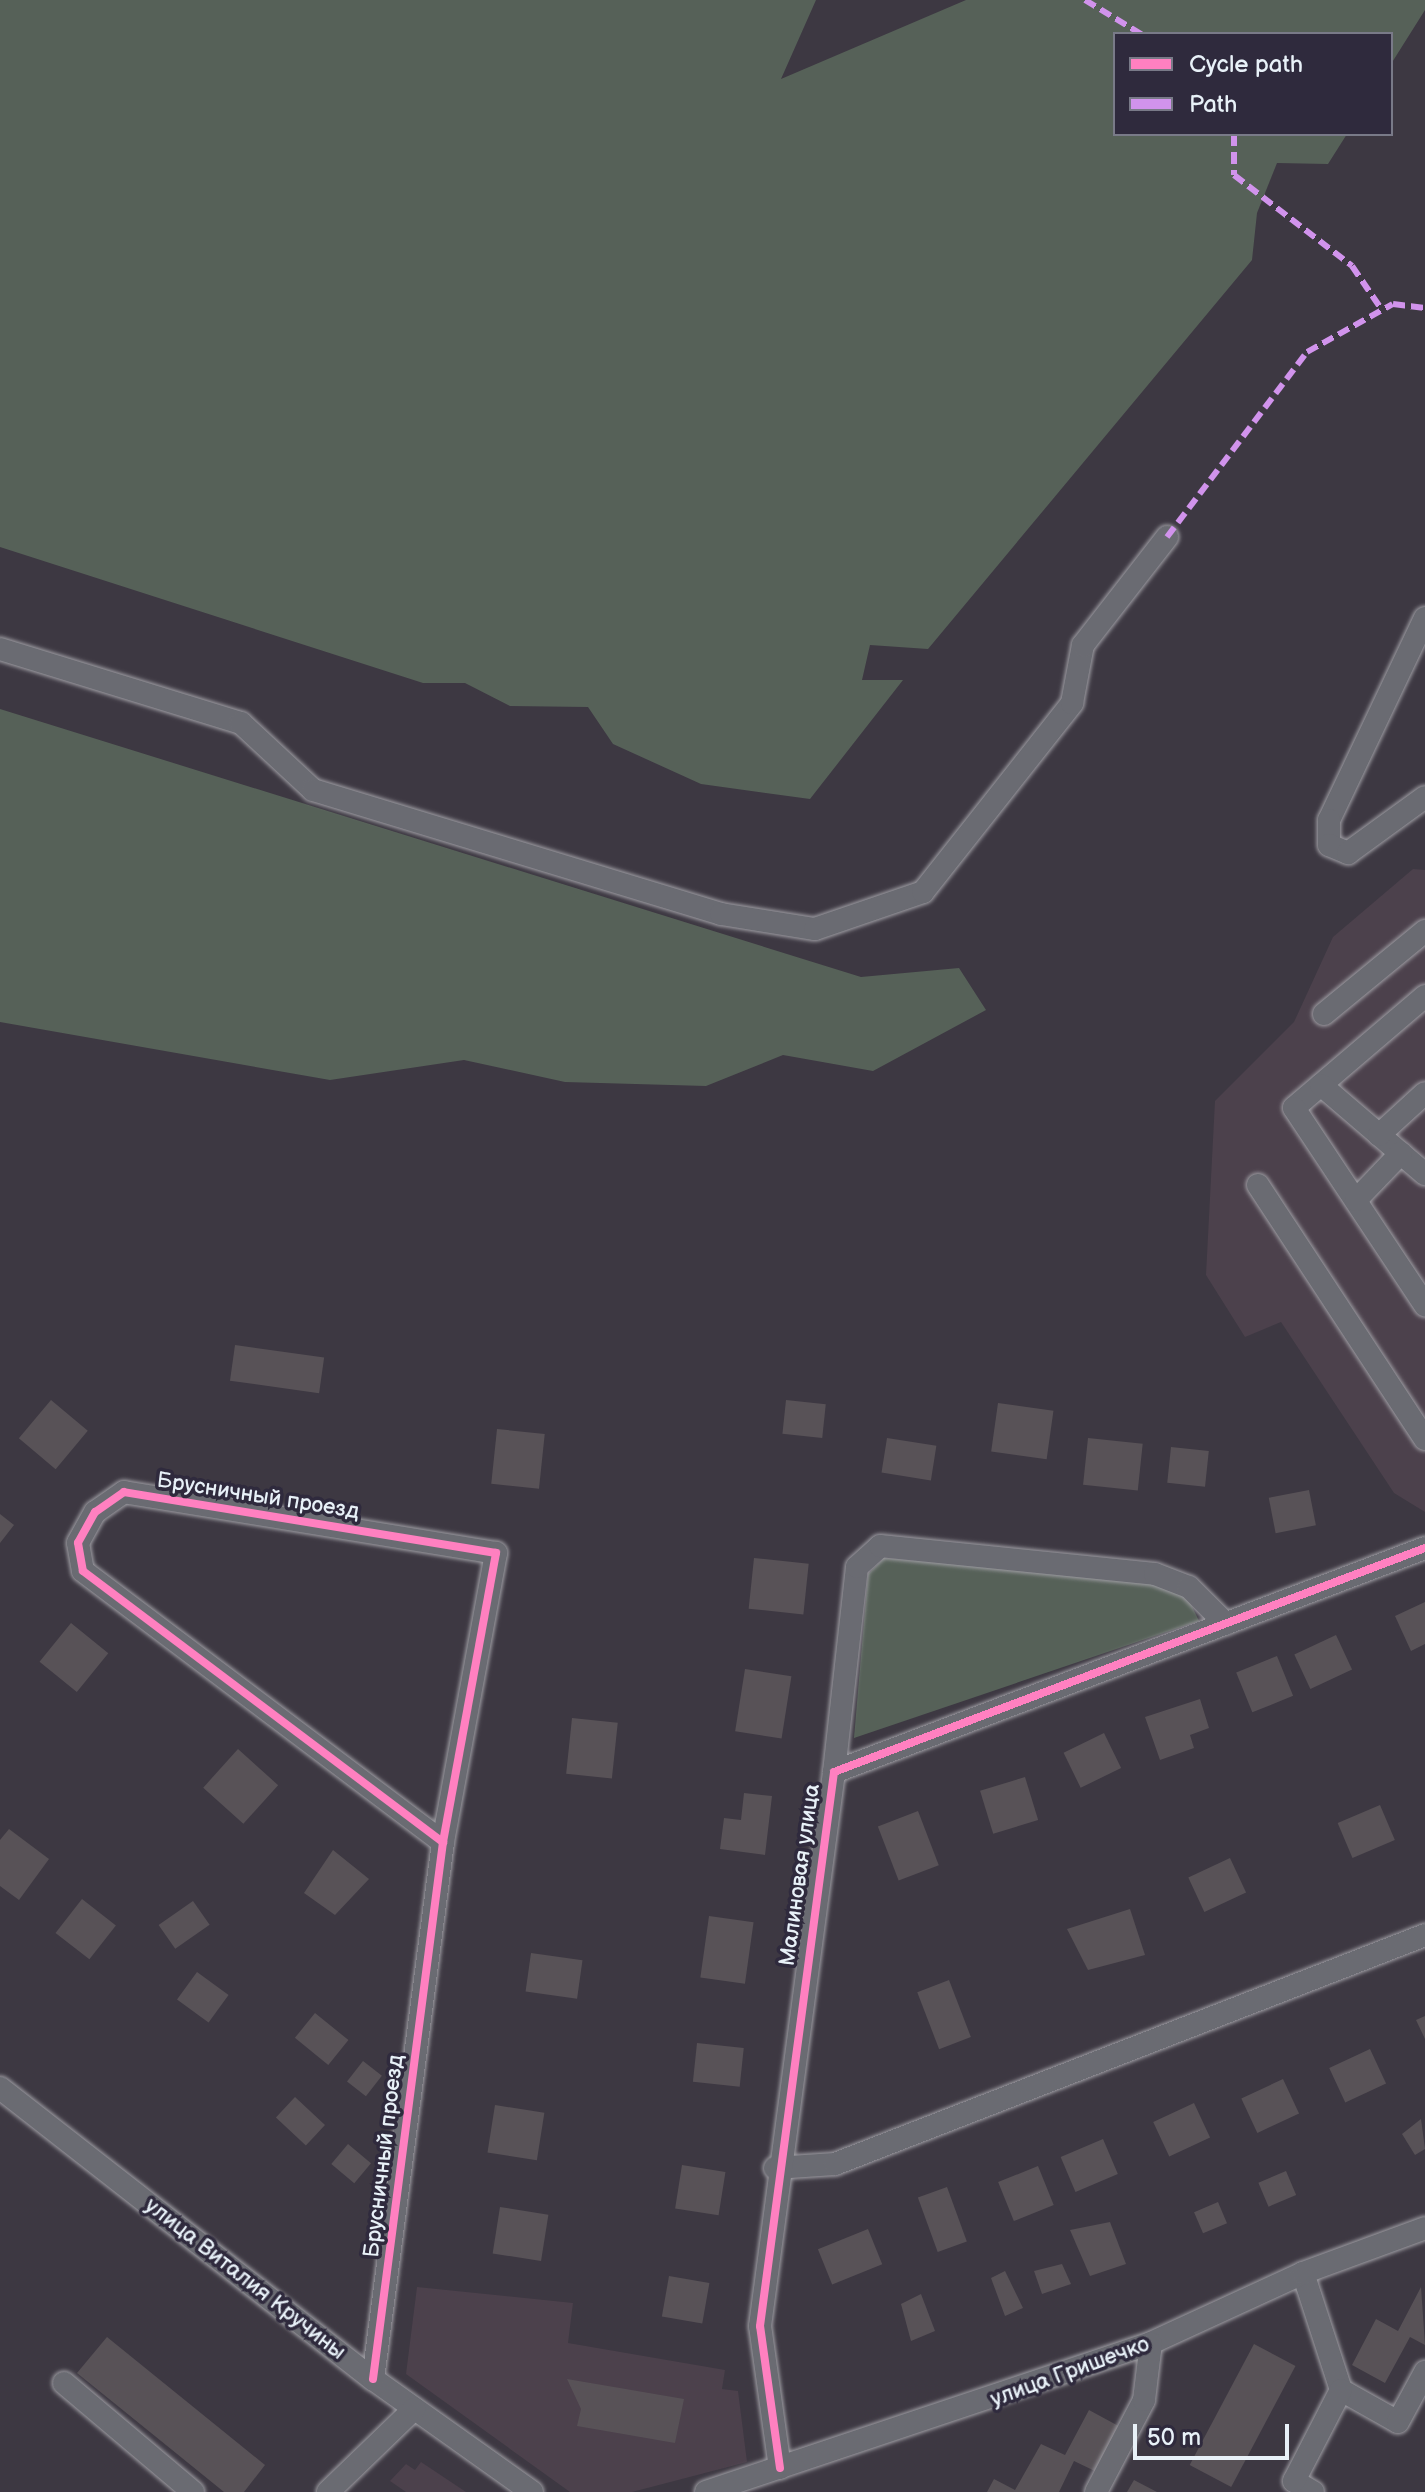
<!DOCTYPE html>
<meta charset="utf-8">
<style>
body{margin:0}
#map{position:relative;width:1425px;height:2492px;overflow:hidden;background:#3d3842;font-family:"Balsamiq Sans",sans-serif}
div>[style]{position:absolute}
.built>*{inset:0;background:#4c414c}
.green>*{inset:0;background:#566158}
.building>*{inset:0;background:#585257;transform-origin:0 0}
.roads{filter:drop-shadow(0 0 2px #9e9da3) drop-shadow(0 0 2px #9e9da3)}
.minor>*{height:22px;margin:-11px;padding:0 11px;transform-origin:11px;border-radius:11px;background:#6a6b72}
.quiet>*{height:6px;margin-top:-3px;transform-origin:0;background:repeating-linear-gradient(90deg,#d193ec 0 12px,transparent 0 18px)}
.cycleway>*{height:8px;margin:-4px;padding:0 4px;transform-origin:4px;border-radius:4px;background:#ff80c0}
span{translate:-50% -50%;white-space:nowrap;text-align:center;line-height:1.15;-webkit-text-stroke:7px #2f2a3d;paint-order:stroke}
.street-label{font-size:22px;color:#e8f1f8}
.legend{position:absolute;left:1113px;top:32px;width:280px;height:104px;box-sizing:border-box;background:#2f2a3d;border:2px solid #797a88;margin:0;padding:10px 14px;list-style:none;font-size:24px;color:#e8f1f8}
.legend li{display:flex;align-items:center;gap:16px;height:40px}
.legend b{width:40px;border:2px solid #797a88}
.scale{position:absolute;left:1133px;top:2424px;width:156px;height:36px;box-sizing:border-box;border:4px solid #e8f1f8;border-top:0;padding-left:10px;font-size:24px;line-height:28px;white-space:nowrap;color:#e8f1f8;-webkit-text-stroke:6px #2f2a3d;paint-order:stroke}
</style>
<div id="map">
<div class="built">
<i style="clip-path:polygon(1413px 869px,1425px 870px,1425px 1512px,1394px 1493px,1281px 1322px,1245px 1337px,1206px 1275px,1215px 1101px,1294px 1022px,1333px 937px)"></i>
<i style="clip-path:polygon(417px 2287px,573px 2303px,568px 2343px,725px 2370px,722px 2389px,738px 2391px,747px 2462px,632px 2492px,570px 2492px,406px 2374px)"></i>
<i style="clip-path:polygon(421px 2462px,466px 2492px,406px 2492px,390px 2481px,406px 2464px,415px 2470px)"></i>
</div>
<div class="green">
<i style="clip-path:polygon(0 0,816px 0,781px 79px,966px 0,1425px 0,1425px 10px,1391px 64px,1391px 34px,1115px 34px,1115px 134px,1347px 134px,1328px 164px,1277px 163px,1257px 213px,1252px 260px,928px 649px,870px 645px,862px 680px,903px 680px,810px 799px,701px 784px,613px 744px,588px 707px,510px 706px,465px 683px,423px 683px,0 547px)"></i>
<i style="clip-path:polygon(0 709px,861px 977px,959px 968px,986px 1010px,873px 1071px,783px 1055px,706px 1086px,565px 1082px,464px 1060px,330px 1080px,0 1022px)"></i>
<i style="clip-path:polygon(884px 1558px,1148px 1581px,1187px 1596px,1199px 1621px,854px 1738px,868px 1574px)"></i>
</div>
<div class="building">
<i style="left:235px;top:1345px;width:90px;height:36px;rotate:8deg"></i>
<i style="left:51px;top:1400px;width:48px;height:50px;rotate:40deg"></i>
<i style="left:786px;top:1400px;width:40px;height:34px;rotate:6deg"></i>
<i style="left:998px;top:1403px;width:56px;height:49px;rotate:8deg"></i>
<i style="left:497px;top:1429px;width:48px;height:55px;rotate:6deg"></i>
<i style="left:887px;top:1438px;width:50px;height:35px;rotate:9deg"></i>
<i style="left:1088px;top:1438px;width:55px;height:47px;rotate:6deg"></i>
<i style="left:1171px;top:1447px;width:38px;height:36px;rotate:6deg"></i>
<i style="left:1309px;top:1490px;width:36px;height:41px;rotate:79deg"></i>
<i style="clip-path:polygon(0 1514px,14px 1525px,0 1543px)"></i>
<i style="left:754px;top:1558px;width:55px;height:51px;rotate:6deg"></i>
<i style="clip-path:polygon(1425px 1602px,1425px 1644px,1411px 1651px,1395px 1616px)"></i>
<i style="left:71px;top:1623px;width:48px;height:50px;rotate:39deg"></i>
<i style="left:1336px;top:1635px;width:38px;height:46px;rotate:65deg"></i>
<i style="left:1277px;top:1656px;width:43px;height:44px;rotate:68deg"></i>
<i style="left:745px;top:1669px;width:47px;height:63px;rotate:9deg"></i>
<i style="clip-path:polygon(1200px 1699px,1209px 1728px,1190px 1735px,1194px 1748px,1160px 1760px,1145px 1717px)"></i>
<i style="left:572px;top:1718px;width:46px;height:56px;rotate:6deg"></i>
<i style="left:1104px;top:1733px;width:39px;height:45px;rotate:64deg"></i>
<i style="left:238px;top:1749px;width:54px;height:52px;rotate:42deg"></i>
<i style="left:1025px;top:1777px;width:45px;height:47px;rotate:73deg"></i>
<i style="clip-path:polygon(744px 1793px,772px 1796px,765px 1855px,720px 1849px,724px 1818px,741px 1820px)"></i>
<i style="left:1380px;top:1805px;width:38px;height:46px;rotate:67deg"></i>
<i style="left:918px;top:1811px;width:58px;height:43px;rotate:69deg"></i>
<i style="clip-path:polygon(9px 1829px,49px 1859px,19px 1900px,0 1886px,0 1840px)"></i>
<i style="clip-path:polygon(333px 1850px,369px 1879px,335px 1915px,304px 1893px)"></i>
<i style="left:1230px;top:1858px;width:38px;height:46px;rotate:65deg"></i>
<i style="left:82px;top:1899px;width:43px;height:43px;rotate:38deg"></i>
<i style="left:193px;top:1901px;width:29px;height:42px;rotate:55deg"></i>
<i style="clip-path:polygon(1130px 1909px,1145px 1955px,1088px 1970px,1067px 1929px)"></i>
<i style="left:709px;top:1916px;width:45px;height:62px;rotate:8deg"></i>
<i style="left:531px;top:1953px;width:52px;height:39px;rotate:8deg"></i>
<i style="left:197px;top:1972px;width:39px;height:34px;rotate:36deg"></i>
<i style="left:949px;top:1980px;width:61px;height:34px;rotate:69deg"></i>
<i style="left:315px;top:2013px;width:43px;height:32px;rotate:39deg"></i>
<i style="clip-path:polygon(1425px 2016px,1425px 2039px,1416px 2020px)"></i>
<i style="left:697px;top:2043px;width:47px;height:39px;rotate:6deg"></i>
<i style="left:1370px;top:2049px;width:38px;height:45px;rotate:65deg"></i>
<i style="left:363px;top:2061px;width:24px;height:26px;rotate:38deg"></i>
<i style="left:1283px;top:2079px;width:38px;height:46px;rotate:65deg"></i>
<i style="left:295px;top:2097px;width:41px;height:28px;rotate:43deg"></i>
<i style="left:1194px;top:2103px;width:38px;height:45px;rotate:65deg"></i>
<i style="left:495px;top:2105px;width:50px;height:48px;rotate:9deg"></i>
<i style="clip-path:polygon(1421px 2119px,1425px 2149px,1415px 2155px,1402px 2134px)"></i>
<i style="left:1103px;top:2139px;width:38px;height:46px;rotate:67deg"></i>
<i style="left:348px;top:2144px;width:30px;height:26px;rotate:40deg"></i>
<i style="left:682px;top:2165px;width:44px;height:44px;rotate:9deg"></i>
<i style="left:1038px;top:2166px;width:42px;height:43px;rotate:68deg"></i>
<i style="left:1286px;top:2171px;width:26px;height:30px;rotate:67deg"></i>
<i style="left:947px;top:2187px;width:58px;height:31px;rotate:70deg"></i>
<i style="left:1218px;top:2202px;width:23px;height:26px;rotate:67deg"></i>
<i style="left:500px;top:2207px;width:49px;height:47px;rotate:9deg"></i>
<i style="clip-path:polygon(1110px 2222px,1126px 2264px,1090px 2276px,1070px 2230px)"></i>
<i style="left:868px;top:2229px;width:38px;height:54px;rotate:68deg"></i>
<i style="clip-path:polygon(1062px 2264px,1071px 2284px,1042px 2294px,1034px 2271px)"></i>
<i style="clip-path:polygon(1005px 2271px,1023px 2308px,1005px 2316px,991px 2278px)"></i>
<i style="left:669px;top:2276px;width:41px;height:41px;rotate:10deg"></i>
<i style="clip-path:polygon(1421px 2287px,1425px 2345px,1410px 2337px,1385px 2383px,1352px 2365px,1376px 2319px,1398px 2331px)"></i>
<i style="clip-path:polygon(921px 2294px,935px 2331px,911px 2341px,901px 2304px)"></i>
<i style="clip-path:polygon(107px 2337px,265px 2465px,244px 2492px,224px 2492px,77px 2373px)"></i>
<i style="left:1254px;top:2344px;width:47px;height:137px;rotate:28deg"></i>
<i style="clip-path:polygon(567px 2379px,684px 2399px,675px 2443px,577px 2426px,581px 2409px)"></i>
<i style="clip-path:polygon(1089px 2410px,1124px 2429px,1099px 2473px,1074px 2461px,1059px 2492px,987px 2492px,994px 2479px,1015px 2490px,1041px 2444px,1065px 2455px)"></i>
<i style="clip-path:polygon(1134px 2480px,1157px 2492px,1127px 2492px)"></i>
</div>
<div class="roads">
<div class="minor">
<i style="left:1425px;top:618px;width:224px;rotate:115.4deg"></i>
<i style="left:1329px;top:820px;width:25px;rotate:90deg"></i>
<i style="left:1329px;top:845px;width:21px;rotate:23deg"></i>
<i style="left:1348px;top:853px;width:95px;rotate:-36deg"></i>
<i style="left:0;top:649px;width:252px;rotate:17.1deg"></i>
<i style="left:241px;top:723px;width:98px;rotate:42.9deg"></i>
<i style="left:313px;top:790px;width:426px;rotate:16.9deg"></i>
<i style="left:721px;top:914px;width:95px;rotate:9.1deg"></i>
<i style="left:815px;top:929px;width:114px;rotate:-18.9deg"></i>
<i style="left:923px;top:892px;width:241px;rotate:-51.7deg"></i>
<i style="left:1072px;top:703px;width:59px;rotate:-79.3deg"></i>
<i style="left:1083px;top:645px;width:137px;rotate:-52.1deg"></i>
<i style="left:1425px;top:996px;width:172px;rotate:139.5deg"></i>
<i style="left:1294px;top:1108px;width:237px;rotate:56.4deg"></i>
<i style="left:1324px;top:1014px;width:131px;rotate:-39.4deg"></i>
<i style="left:1321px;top:1085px;width:137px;rotate:40.6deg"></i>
<i style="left:1379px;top:1135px;width:62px;rotate:-42.4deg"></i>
<i style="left:1258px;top:1185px;width:304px;rotate:56.7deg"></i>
<i style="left:1356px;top:1200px;width:65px;rotate:-46.2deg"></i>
<i style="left:834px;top:1772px;width:206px;rotate:-83.6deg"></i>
<i style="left:857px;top:1567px;width:31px;rotate:-42deg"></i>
<i style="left:880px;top:1546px;width:276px;rotate:5.8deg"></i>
<i style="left:1155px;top:1574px;width:36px;rotate:21deg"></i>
<i style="left:1189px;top:1587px;width:52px;rotate:45deg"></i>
<i style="left:0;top:2088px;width:473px;rotate:38deg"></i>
<i style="left:373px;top:2379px;width:195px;rotate:35.4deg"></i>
<i style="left:775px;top:2168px;width:60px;rotate:-3.8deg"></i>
<i style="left:835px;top:2164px;width:633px;rotate:-21.21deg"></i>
<i style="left:1303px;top:2273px;width:123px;rotate:72deg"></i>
<i style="left:1341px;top:2390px;width:65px;rotate:29.3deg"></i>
<i style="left:1398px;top:2422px;width:57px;rotate:-61.6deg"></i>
<i style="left:373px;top:2379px;width:542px;rotate:-82.57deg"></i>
<i style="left:443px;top:1842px;width:294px;rotate:-79.6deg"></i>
<i style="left:496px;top:1553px;width:377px;rotate:-170.7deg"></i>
<i style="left:124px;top:1492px;width:35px;rotate:145deg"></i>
<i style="left:95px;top:1512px;width:35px;rotate:119deg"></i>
<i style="left:78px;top:1543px;width:28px;rotate:80deg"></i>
<i style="left:83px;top:1571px;width:451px;rotate:37deg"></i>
<i style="left:64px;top:2383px;width:169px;rotate:40.2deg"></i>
<i style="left:780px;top:2468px;width:143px;rotate:-98deg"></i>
<i style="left:760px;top:2326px;width:559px;rotate:-82.39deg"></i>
<i style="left:834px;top:1772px;width:632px;rotate:-20.76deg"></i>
<i style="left:328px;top:2492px;width:120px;rotate:-44deg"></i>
<i style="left:706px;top:2492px;width:469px;rotate:-18.5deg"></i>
<i style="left:1151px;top:2343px;width:167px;rotate:-24.7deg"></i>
<i style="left:1303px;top:2273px;width:130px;rotate:-20.2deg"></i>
<i style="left:1096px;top:2492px;width:104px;rotate:-62.4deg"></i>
<i style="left:1144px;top:2400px;width:57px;rotate:-83deg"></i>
<i style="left:1313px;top:2492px;width:22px;rotate:-150deg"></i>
<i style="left:1294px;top:2481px;width:102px;rotate:-62.7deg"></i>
</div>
</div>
<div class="quiet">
<i style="left:1085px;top:0;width:66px;rotate:31.3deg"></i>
<i style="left:1234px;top:134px;width:41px;rotate:90deg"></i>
<i style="left:1234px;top:175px;width:149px;rotate:37.6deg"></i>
<i style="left:1352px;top:266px;width:53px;rotate:55.7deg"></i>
<i style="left:1167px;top:537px;width:232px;rotate:-52.9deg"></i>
<i style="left:1307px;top:352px;width:98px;rotate:-29.2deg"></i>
<i style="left:1393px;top:304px;width:32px;rotate:7deg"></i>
</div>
<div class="cycleway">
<i style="left:373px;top:2379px;width:542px;rotate:-82.57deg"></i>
<i style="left:443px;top:1842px;width:294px;rotate:-79.6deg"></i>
<i style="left:496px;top:1553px;width:377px;rotate:-170.7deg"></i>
<i style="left:124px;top:1492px;width:35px;rotate:145deg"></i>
<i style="left:95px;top:1512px;width:35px;rotate:119deg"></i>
<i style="left:78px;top:1543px;width:28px;rotate:80deg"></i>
<i style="left:83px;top:1571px;width:451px;rotate:37deg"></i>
<i style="left:780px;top:2468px;width:143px;rotate:-98deg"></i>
<i style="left:760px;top:2326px;width:559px;rotate:-82.39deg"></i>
<i style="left:834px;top:1772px;width:632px;rotate:-20.76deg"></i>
</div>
<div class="street-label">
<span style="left:258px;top:1496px;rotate:9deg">Брусничный проезд</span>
<span style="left:800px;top:1875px;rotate:-82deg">Малиновая улица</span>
<span style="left:384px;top:2156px;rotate:-83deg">Брусничный проезд</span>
<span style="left:245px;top:2279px;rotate:38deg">улица Виталия Кручины</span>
<span style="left:1070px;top:2372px;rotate:-20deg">улица Гришечко</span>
</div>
<ul class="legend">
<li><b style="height:10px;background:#ff80c0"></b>Cycle path</li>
<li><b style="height:10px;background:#d193ec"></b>Path</li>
</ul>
<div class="scale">50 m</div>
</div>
